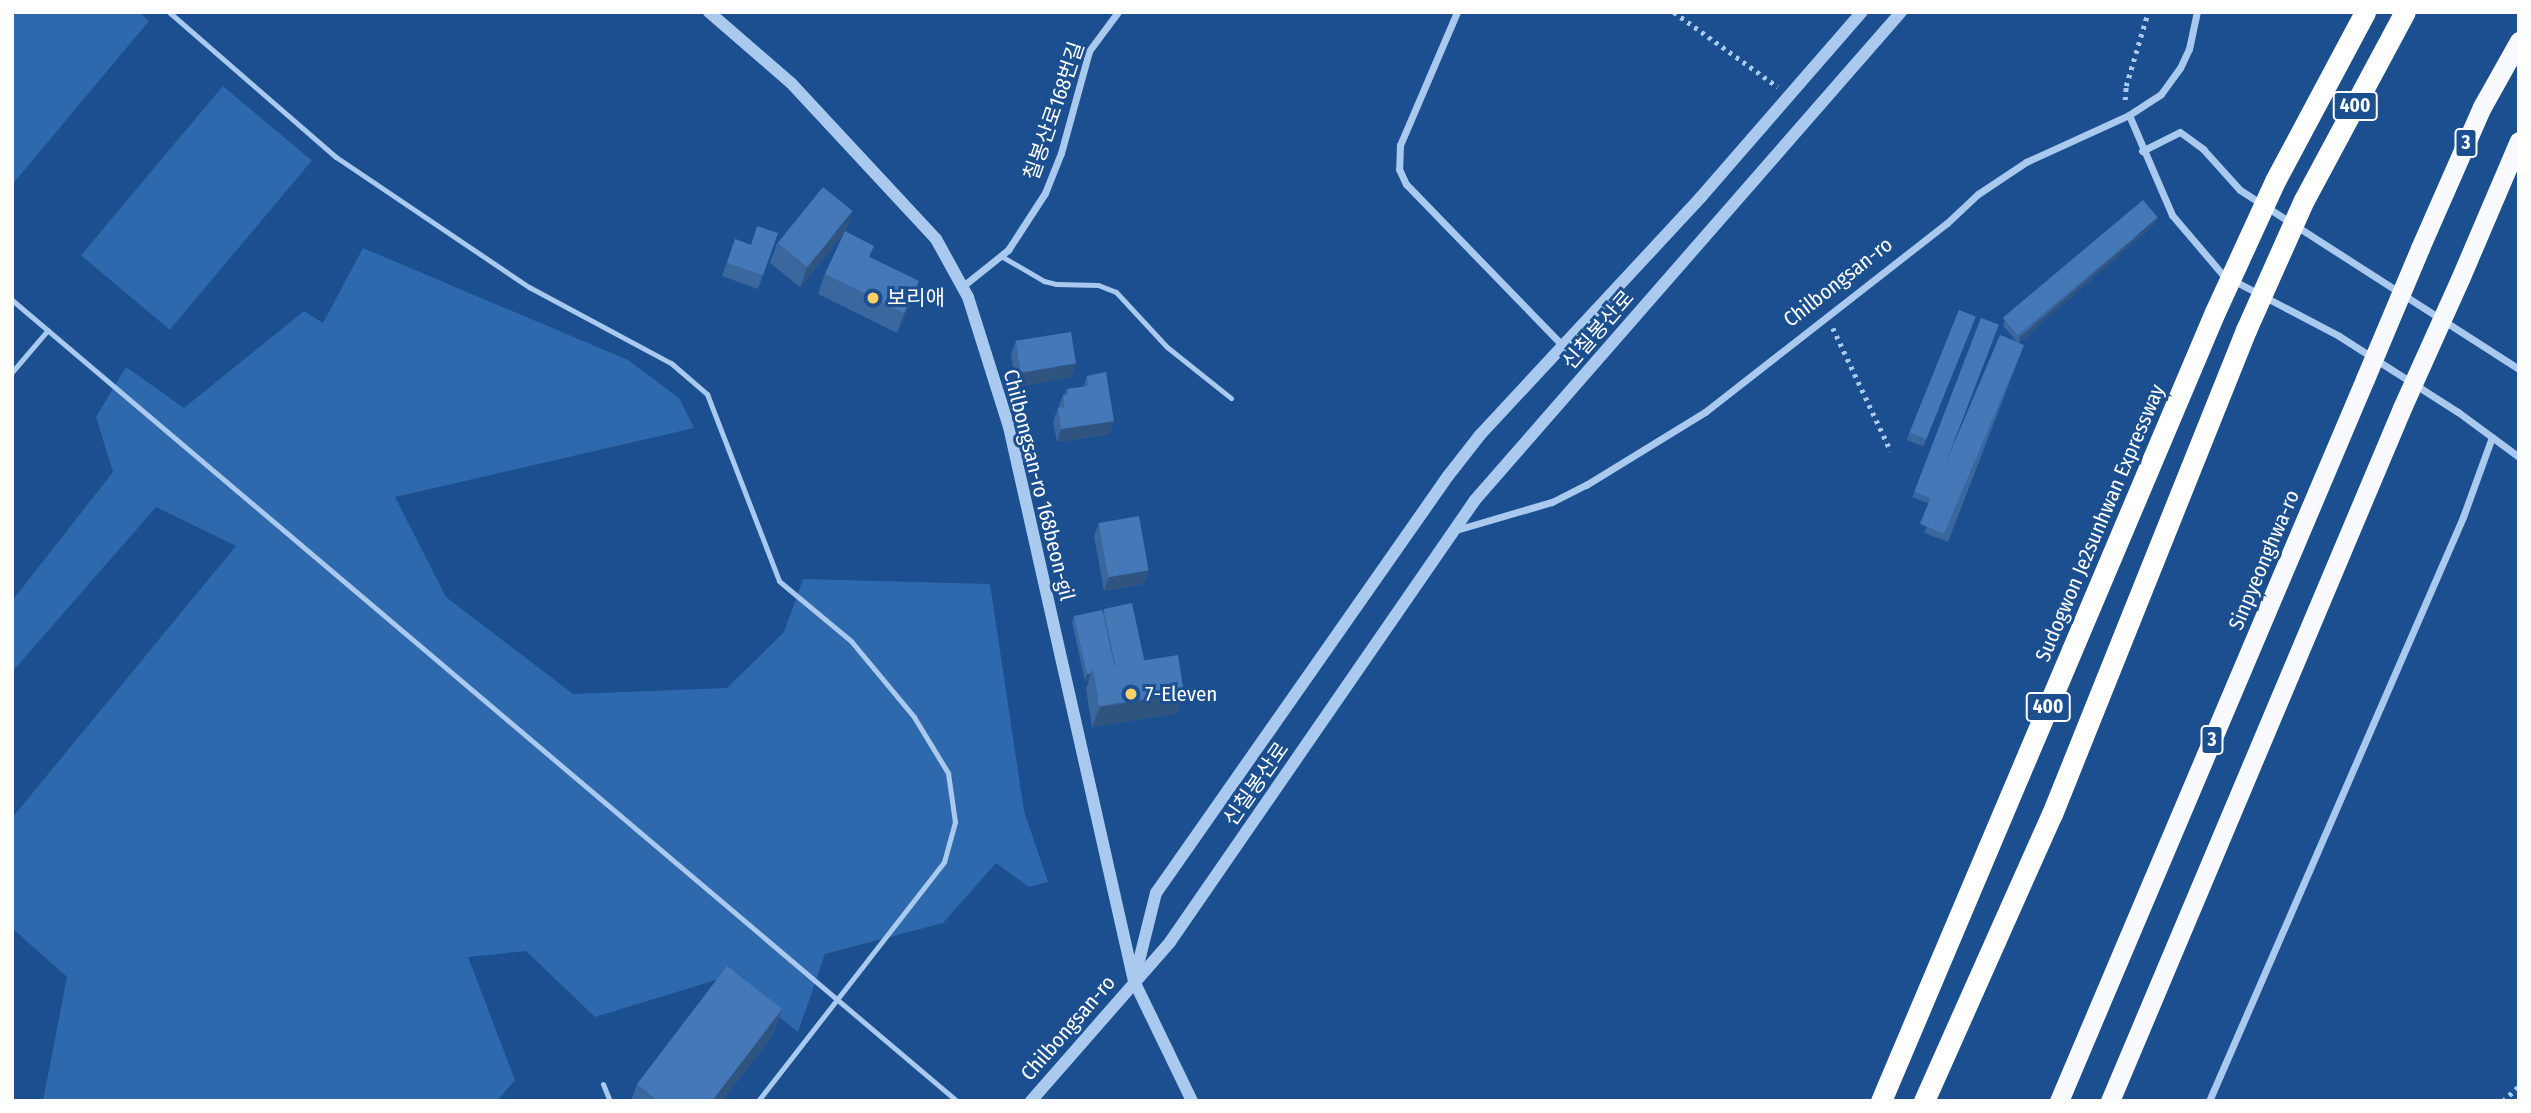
<!DOCTYPE html>
<meta charset="utf-8">
<style>
body{margin:0}
#map{position:relative;width:2531px;height:1113px;overflow:hidden;background:#1b4f8f;font-family:"Fira Sans Condensed","Noto Sans KR",sans-serif}
div>[style]{position:absolute}
.green>*{inset:0;background:#2e69ad;transform-origin:0 0}
.path>*{height:4.5px;margin-top:-2.25px;transform-origin:0;background:repeating-linear-gradient(90deg,#a9c9ee 0 3.5px,transparent 0 8.5px)}
.service>*{height:5px;margin:-2.5px;padding:0 2.5px;transform-origin:2.5px;border-radius:2.5px;background:#a9c9ee}
.minor>*{height:7px;margin:-3.5px;padding:0 3.5px;transform-origin:3.5px;border-radius:3.5px;background:#a9c9ee}
.tertiary>*{height:12px;margin:-6px;padding:0 6px;transform-origin:6px;border-radius:6px;background:#a9c9ee}
.trunk>*{height:19px;margin:-9.5px;padding:0 9.5px;transform-origin:9.5px;border-radius:9.5px;background:#f8faff}
.motorway>*{height:21px;margin:-10.5px;padding:0 10.5px;transform-origin:10.5px;border-radius:10.5px;background:#fff}
.trunk-bridge>*{height:19px;margin:-9.5px;padding:0 9.5px;transform-origin:9.5px;border-radius:9.5px;background:#f8faff}
.motorway-bridge>*{height:21px;margin:-10.5px;padding:0 10.5px;transform-origin:10.5px;border-radius:10.5px;background:#fff}
.wall>*{inset:0;background:#3a679d;transform-origin:0 0}
.shaded-wall>*{inset:0;background:#305480}
.building>*{inset:0;background:#4478b7;transform-origin:0 0}
.dots>*{width:19px;height:19px;translate:-50% -50%;box-sizing:border-box;border:4px solid #1b4f8f;border-radius:50%}
span{translate:-50% -50%;white-space:nowrap;text-align:center;line-height:1.15;-webkit-text-stroke:6px #1b4f8f;paint-order:stroke}
.shield-label span{padding:2px 5px;background:#1b4f8f;border:2px solid;border-radius:5px;-webkit-text-stroke-width:0}
.shield-label{font-size:19px;color:#fff;font-weight:700}
.street-label{font-size:21px;color:#fff}
.poi-label{font-size:21px;color:#fff}
.left{translate:0 -50%;text-align:left}
.frame{position:absolute;inset:0;border:14px solid #fff;pointer-events:none}
</style>
<div id="map">
<div class="green">
<i style="clip-path:polygon(12px 12px,139px 12px,149px 21px,12px 185px)"></i>
<i style="left:223px;top:86px;width:116px;height:221px;rotate:40deg"></i>
<i style="clip-path:polygon(363px 248px,628px 360px,679px 398px,694px 428px,395px 497px,446px 597px,573px 694px,727px 688px,784px 632px,803px 579px,990px 584px,1024px 811px,1048px 882px,1029px 887px,996px 863px,943px 923px,825px 954px,798px 1032px,729px 976px,595px 1017px,526px 951px,468px 957px,515px 1080px,497px 1101px,43px 1101px,67px 977px,12px 928px,12px 818px,236px 546px,156px 507px,12px 672px,12px 601px,113px 472px,96px 417px,126px 367px,184px 408px,304px 311px,323px 323px)"></i>
</div>
<div class="path">
<i style="left:1674px;top:12px;width:128px;rotate:35.8deg"></i>
<i style="left:2125px;top:100px;width:14px;rotate:-86deg"></i>
<i style="left:2126px;top:86px;width:77px;rotate:-73.4deg"></i>
<i style="left:1833px;top:328px;width:136px;rotate:64.8deg"></i>
<i style="left:2503px;top:1101px;width:22px;rotate:-43deg"></i>
</div>
<div class="service">
<i style="left:169px;top:12px;width:221px;rotate:41deg"></i>
<i style="left:336px;top:157px;width:233px;rotate:34deg"></i>
<i style="left:529px;top:287px;width:161px;rotate:28.2deg"></i>
<i style="left:671px;top:363px;width:48px;rotate:40.7deg"></i>
<i style="left:707px;top:394px;width:200px;rotate:68.9deg"></i>
<i style="left:779px;top:581px;width:94px;rotate:39.8deg"></i>
<i style="left:851px;top:641px;width:99px;rotate:50.3deg"></i>
<i style="left:914px;top:717px;width:66px;rotate:58.7deg"></i>
<i style="left:948px;top:773px;width:49px;rotate:81.9deg"></i>
<i style="left:955px;top:822px;width:41px;rotate:105.4deg"></i>
<i style="left:944px;top:862px;width:303px;rotate:127.9deg"></i>
<i style="left:1001px;top:256px;width:50px;rotate:30.2deg"></i>
<i style="left:1044px;top:281px;width:12px;rotate:14deg"></i>
<i style="left:1056px;top:284px;width:42px;rotate:1.4deg"></i>
<i style="left:1098px;top:285px;width:19px;rotate:21deg"></i>
<i style="left:1116px;top:292px;width:75px;rotate:47.2deg"></i>
<i style="left:1167px;top:347px;width:82px;rotate:38.6deg"></i>
<i style="left:12px;top:300px;width:1239px;rotate:40.29deg"></i>
<i style="left:12px;top:372px;width:55px;rotate:-49.4deg"></i>
<i style="left:603px;top:1084px;width:18px;rotate:68deg"></i>
</div>
<div class="minor">
<i style="left:1457px;top:12px;width:145px;rotate:113.2deg"></i>
<i style="left:1400px;top:145px;width:24px;rotate:92deg"></i>
<i style="left:1399px;top:169px;width:17px;rotate:65deg"></i>
<i style="left:1406px;top:184px;width:226px;rotate:45.9deg"></i>
<i style="left:2129px;top:115px;width:109px;rotate:66.7deg"></i>
<i style="left:2172px;top:215px;width:79px;rotate:49.6deg"></i>
<i style="left:2223px;top:275px;width:131px;rotate:27.7deg"></i>
<i style="left:2339px;top:336px;width:141px;rotate:32.6deg"></i>
<i style="left:2458px;top:412px;width:76px;rotate:36.4deg"></i>
<i style="left:2142px;top:151px;width:42px;rotate:-26.6deg"></i>
<i style="left:2180px;top:132px;width:29px;rotate:36deg"></i>
<i style="left:2203px;top:149px;width:55px;rotate:47.9deg"></i>
<i style="left:2240px;top:190px;width:331px;rotate:32.7deg"></i>
<i style="left:963px;top:286px;width:58px;rotate:-38.7deg"></i>
<i style="left:1008px;top:250px;width:68px;rotate:-57deg"></i>
<i style="left:1045px;top:193px;width:43px;rotate:-68.2deg"></i>
<i style="left:1061px;top:153px;width:106px;rotate:-74.6deg"></i>
<i style="left:1089px;top:51px;width:49px;rotate:-53.4deg"></i>
<i style="left:1456px;top:530px;width:100px;rotate:-16.3deg"></i>
<i style="left:1552px;top:502px;width:38px;rotate:-27deg"></i>
<i style="left:1586px;top:485px;width:140px;rotate:-31.5deg"></i>
<i style="left:1705px;top:412px;width:307px;rotate:-38deg"></i>
<i style="left:1947px;top:223px;width:42px;rotate:-43.1deg"></i>
<i style="left:1978px;top:194px;width:58px;rotate:-33.7deg"></i>
<i style="left:2026px;top:162px;width:113px;rotate:-24.5deg"></i>
<i style="left:2129px;top:115px;width:38px;rotate:-33deg"></i>
<i style="left:2161px;top:94px;width:32px;rotate:-54deg"></i>
<i style="left:2180px;top:68px;width:21px;rotate:-65deg"></i>
<i style="left:2189px;top:49px;width:38px;rotate:-78deg"></i>
<i style="left:2209px;top:1101px;width:637px;rotate:-66.49deg"></i>
<i style="left:2463px;top:517px;width:85px;rotate:-70.1deg"></i>
</div>
<div class="tertiary">
<i style="left:709px;top:12px;width:108px;rotate:40.9deg"></i>
<i style="left:791px;top:83px;width:213px;rotate:47.1deg"></i>
<i style="left:936px;top:239px;width:66px;rotate:61.1deg"></i>
<i style="left:968px;top:297px;width:136px;rotate:72.5deg"></i>
<i style="left:1009px;top:427px;width:568px;rotate:77.29deg"></i>
<i style="left:1134px;top:981px;width:133px;rotate:64.2deg"></i>
<i style="left:1135px;top:977px;width:87px;rotate:-76deg"></i>
<i style="left:1156px;top:893px;width:509px;rotate:-55deg"></i>
<i style="left:1448px;top:476px;width:52px;rotate:-52deg"></i>
<i style="left:1480px;top:435px;width:325px;rotate:-47.1deg"></i>
<i style="left:1701px;top:197px;width:245px;rotate:-49deg"></i>
<i style="left:1031px;top:1101px;width:211px;rotate:-48.8deg"></i>
<i style="left:1170px;top:942px;width:537px;rotate:-55.39deg"></i>
<i style="left:1475px;top:500px;width:648px;rotate:-48.88deg"></i>
</div>
<div class="trunk">
<i style="left:2420px;top:248px;width:154px;rotate:-66.3deg"></i>
<i style="left:2482px;top:107px;width:76px;rotate:-60.7deg"></i>
<i style="left:2460px;top:279px;width:150px;rotate:-66.9deg"></i>
<i style="left:2059px;top:1101px;width:784px;rotate:-67.03deg"></i>
<i style="left:2110px;top:1101px;width:752px;rotate:-67.15deg"></i>
</div>
<div class="motorway">
<i style="left:2276px;top:179px;width:189px;rotate:-61.9deg"></i>
<i style="left:2304px;top:200px;width:213px;rotate:-61.8deg"></i>
<i style="left:1881px;top:1101px;width:857px;rotate:-67.06deg"></i>
<i style="left:1924px;top:1101px;width:314px;rotate:-66deg"></i>
<i style="left:2052px;top:814px;width:521px;rotate:-68.16deg"></i>
</div>
<div class="trunk-bridge">
<i style="left:2365px;top:379px;width:142px;rotate:-67.2deg"></i>
<i style="left:2402px;top:408px;width:141px;rotate:-65.8deg"></i>
</div>
<div class="motorway-bridge">
<i style="left:2215px;top:312px;width:146px;rotate:-65.4deg"></i>
<i style="left:2246px;top:330px;width:142px;rotate:-66deg"></i>
</div>
<div class="wall">
<i style="clip-path:polygon(2155px 224px,2019px 343px,2024px 345px,1948px 542px,1924px 533px,2000px 335px,2016px 341px,2003px 326px,2005px 320px)"></i>
<i style="clip-path:polygon(845px 231px,870px 257px,919px 281px,912px 301px,897px 333px,818px 294px,825px 274px,845px 232px,800px 287px,770px 263px,777px 243px)"></i>
<i style="clip-path:polygon(778px 233px,758px 289px,722px 276px,735px 239px,751px 245px)"></i>
<i style="left:1959px;top:310px;width:18px;height:140px;rotate:22deg"></i>
<i style="left:1981px;top:318px;width:19px;height:192px;rotate:21deg"></i>
<i style="clip-path:polygon(1016px 341px,1071px 377px,1016px 387px,1011px 354px)"></i>
<i style="clip-path:polygon(1087px 376px,1114px 421px,1109px 434px,1057px 442px,1053px 421px,1063px 395px,1065px 395px,1067px 389px,1083px 387px)"></i>
<i style="clip-path:polygon(1099px 523px,1149px 570px,1144px 584px,1104px 591px,1094px 536px)"></i>
<i style="clip-path:polygon(1104px 609px,1144px 661px,1184px 693px,1177px 713px,1092px 727px,1086px 689px,1089px 680px,1085px 681px,1072px 622px,1074px 616px,1103px 613px)"></i>
<i style="clip-path:polygon(782px 1009px,773px 1035px,722px 1101px,631px 1101px,637px 1084px)"></i>
</div>
<div class="shaded-wall">
<i style="clip-path:polygon(853px 211px,846px 231px,800px 287px,807px 268px)"></i>
<i style="clip-path:polygon(2158px 218px,2155px 224px,2018px 344px,2020px 337px)"></i>
<i style="clip-path:polygon(919px 281px,912px 301px,897px 333px,904px 313px)"></i>
<i style="clip-path:polygon(1076px 364px,1071px 377px,1016px 387px,1021px 373px)"></i>
<i style="clip-path:polygon(1114px 421px,1109px 434px,1057px 442px,1061px 429px)"></i>
<i style="clip-path:polygon(1149px 570px,1144px 584px,1104px 591px,1109px 577px)"></i>
<i style="clip-path:polygon(1091px 673px,1089px 680px,1085px 681px,1087px 674px)"></i>
<i style="clip-path:polygon(1184px 693px,1177px 713px,1092px 727px,1100px 707px)"></i>
<i style="clip-path:polygon(782px 1009px,773px 1035px,722px 1101px,712px 1101px)"></i>
</div>
<div class="building">
<i style="left:823px;top:187px;width:38px;height:72px;rotate:39deg"></i>
<i style="left:2143px;top:200px;width:23px;height:183px;rotate:50deg"></i>
<i style="clip-path:polygon(757px 226px,778px 233px,763px 275px,727px 263px,735px 239px,751px 245px)"></i>
<i style="clip-path:polygon(845px 231px,874px 246px,869px 257px,919px 281px,904px 313px,825px 274px)"></i>
<i style="left:1959px;top:310px;width:18px;height:132px;rotate:22deg"></i>
<i style="left:1981px;top:318px;width:19px;height:186px;rotate:21deg"></i>
<i style="left:1071px;top:332px;width:32px;height:56px;rotate:81deg"></i>
<i style="left:2000px;top:335px;width:26px;height:205px;rotate:23deg"></i>
<i style="clip-path:polygon(1106px 372px,1114px 421px,1061px 429px,1058px 408px,1064px 407px,1063px 395px,1068px 394px,1067px 389px,1088px 386px,1087px 376px)"></i>
<i style="left:1139px;top:516px;width:55px;height:41px;rotate:80deg"></i>
<i style="left:1132px;top:603px;width:59px;height:29px;rotate:78deg"></i>
<i style="clip-path:polygon(1102px 610px,1114px 665px,1093px 669px,1091px 673px,1087px 674px,1074px 616px)"></i>
<i style="left:1178px;top:655px;width:38px;height:86px;rotate:81deg"></i>
<i style="clip-path:polygon(727px 966px,782px 1009px,712px 1101px,658px 1101px,637px 1084px)"></i>
</div>
<div class="dots">
<i style="left:873px;top:298px;background:#ffd166"></i>
<i style="left:1131px;top:694px;background:#ffd166"></i>
</div>
<div class="shield-label">
<span style="left:2355px;top:106px">400</span>
<span style="left:2466px;top:143px">3</span>
<span style="left:2048px;top:707px">400</span>
<span style="left:2212px;top:740px">3</span>
</div>
<div class="street-label">
<span style="left:1054px;top:111px;rotate:-71deg">칠봉산로168번길</span>
<span style="left:1838px;top:282px;rotate:-38deg">Chilbongsan-ro</span>
<span style="left:1598px;top:330px;rotate:-49deg">신칠봉산로</span>
<span style="left:1039px;top:485px;rotate:76deg">Chilbongsan-ro 168beon-gil</span>
<span style="left:2100px;top:523px;rotate:-67deg">Sudogwon Je2sunhwan Expressway</span>
<span style="left:2264px;top:560px;rotate:-67deg">Sinpyeonghwa-ro</span>
<span style="left:1256px;top:784px;rotate:-55deg">신칠봉산로</span>
<span style="left:1068px;top:1028px;rotate:-49deg">Chilbongsan-ro</span>
</div>
<div class="poi-label">
<span class="left" style="left:887px;top:298px">보리애</span>
<span class="left" style="left:1145px;top:694px">7-Eleven</span>
</div>
<div class="frame"></div>
</div>
